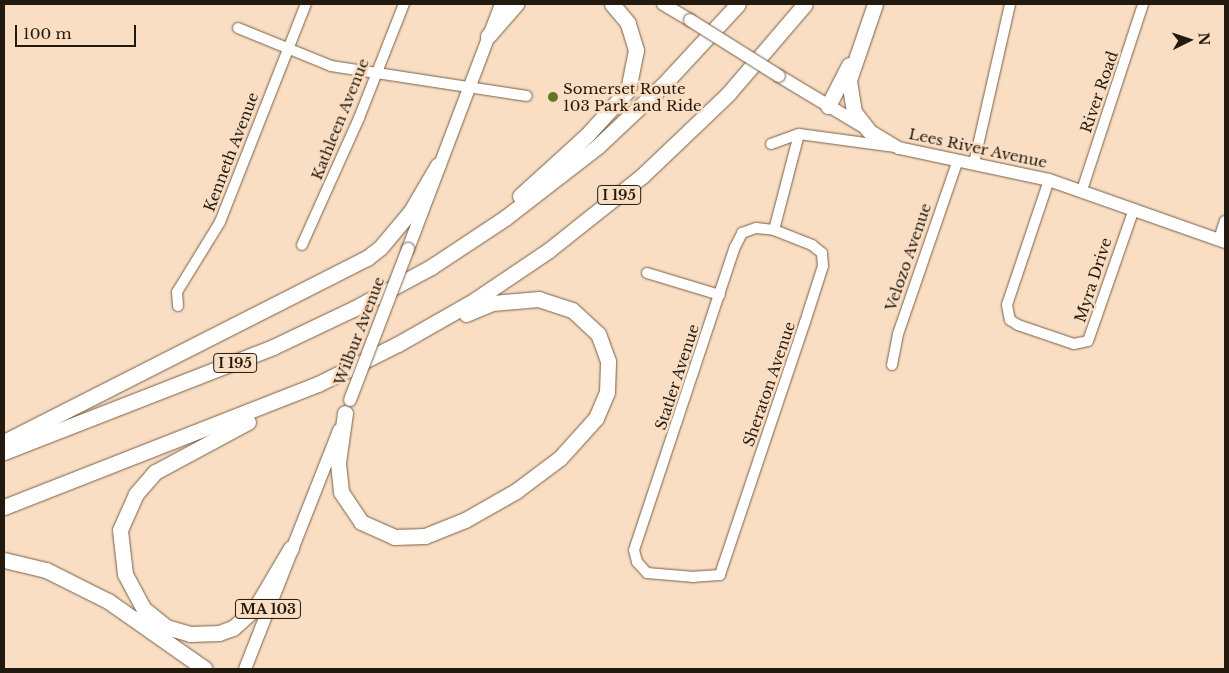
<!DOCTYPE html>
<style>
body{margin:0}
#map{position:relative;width:1229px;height:673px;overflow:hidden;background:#f9dec3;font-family:"Libre Baskerville",serif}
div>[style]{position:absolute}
.roads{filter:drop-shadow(0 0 1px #775f47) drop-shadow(0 0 1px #775f47)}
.minor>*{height:10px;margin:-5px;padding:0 5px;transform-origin:5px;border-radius:5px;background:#fff}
.major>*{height:12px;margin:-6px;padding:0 6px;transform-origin:6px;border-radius:6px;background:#fff}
.highway>*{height:15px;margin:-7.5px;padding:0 7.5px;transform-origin:7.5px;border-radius:7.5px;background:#fff}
.bridges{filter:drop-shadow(0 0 1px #775f47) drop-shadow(0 0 1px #775f47)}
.major-bridge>*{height:12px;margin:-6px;padding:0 6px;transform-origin:6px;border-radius:6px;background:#fff}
.dots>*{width:14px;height:14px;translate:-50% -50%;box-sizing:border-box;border:2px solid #f9dec3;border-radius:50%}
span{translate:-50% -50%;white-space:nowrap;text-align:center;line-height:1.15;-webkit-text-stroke:5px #f9dec3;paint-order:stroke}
.shield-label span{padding:1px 4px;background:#f9dec3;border:1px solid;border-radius:4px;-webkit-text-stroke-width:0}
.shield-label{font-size:14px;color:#22190f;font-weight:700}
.poi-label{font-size:15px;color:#22190f}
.left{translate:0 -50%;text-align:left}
.street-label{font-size:15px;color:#22190f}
.frame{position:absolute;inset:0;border:5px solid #22190f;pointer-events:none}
.north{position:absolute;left:1164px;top:15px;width:50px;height:50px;-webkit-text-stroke:4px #f9dec3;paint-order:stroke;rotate:86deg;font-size:14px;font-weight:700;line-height:20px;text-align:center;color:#22190f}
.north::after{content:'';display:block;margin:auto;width:18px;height:22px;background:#22190f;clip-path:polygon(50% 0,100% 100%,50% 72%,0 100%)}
.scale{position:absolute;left:15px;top:25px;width:121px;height:22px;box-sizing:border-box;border:2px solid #22190f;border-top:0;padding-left:6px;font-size:15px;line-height:18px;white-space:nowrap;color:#22190f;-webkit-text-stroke:4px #f9dec3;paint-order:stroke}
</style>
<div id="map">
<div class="roads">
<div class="minor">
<i style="left:238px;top:28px;width:100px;rotate:22.2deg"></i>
<i style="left:331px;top:66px;width:198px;rotate:8.7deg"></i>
<i style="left:771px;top:144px;width:30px;rotate:-20deg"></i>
<i style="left:799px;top:134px;width:97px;rotate:7.7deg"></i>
<i style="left:974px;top:163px;width:163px;rotate:-77.2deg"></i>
<i style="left:1049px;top:180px;width:132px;rotate:108.6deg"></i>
<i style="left:1007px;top:305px;width:15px;rotate:79deg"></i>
<i style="left:1010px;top:320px;width:9px;rotate:32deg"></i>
<i style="left:1018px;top:325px;width:59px;rotate:18.7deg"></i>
<i style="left:1074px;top:344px;width:14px;rotate:-12deg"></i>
<i style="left:1088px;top:341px;width:140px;rotate:-70.8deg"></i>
<i style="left:1082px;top:190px;width:196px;rotate:-71.8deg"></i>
<i style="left:756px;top:228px;width:18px;rotate:6deg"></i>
<i style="left:774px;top:230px;width:41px;rotate:21.5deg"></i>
<i style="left:812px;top:245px;width:13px;rotate:39deg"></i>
<i style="left:822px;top:253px;width:13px;rotate:86deg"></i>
<i style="left:823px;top:266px;width:59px;rotate:107.8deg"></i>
<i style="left:805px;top:322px;width:267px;rotate:108.6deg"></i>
<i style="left:720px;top:575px;width:26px;rotate:176deg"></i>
<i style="left:694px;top:577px;width:47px;rotate:-175.1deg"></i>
<i style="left:647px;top:573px;width:15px;rotate:-132deg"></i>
<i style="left:637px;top:562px;width:12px;rotate:-104deg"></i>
<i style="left:634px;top:550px;width:319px;rotate:-71.6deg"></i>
<i style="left:735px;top:247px;width:16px;rotate:-63deg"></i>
<i style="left:742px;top:233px;width:15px;rotate:-20deg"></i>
<i style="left:774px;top:230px;width:99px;rotate:-75.4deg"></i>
<i style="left:1219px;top:239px;width:19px;rotate:-72deg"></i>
<i style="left:302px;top:245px;width:139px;rotate:-65.8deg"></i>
<i style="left:359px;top:118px;width:123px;rotate:-68.5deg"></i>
<i style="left:647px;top:273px;width:76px;rotate:16.8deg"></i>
<i style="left:178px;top:306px;width:14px;rotate:-94deg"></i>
<i style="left:177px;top:292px;width:82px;rotate:-58.4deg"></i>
<i style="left:220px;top:222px;width:234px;rotate:-68.5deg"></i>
<i style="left:892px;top:365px;width:32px;rotate:-79deg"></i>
<i style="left:898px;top:334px;width:184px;rotate:-71deg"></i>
</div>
<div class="major">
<i style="left:663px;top:4px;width:31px;rotate:31deg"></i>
<i style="left:779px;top:76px;width:140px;rotate:31deg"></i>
<i style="left:899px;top:148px;width:153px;rotate:12deg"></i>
<i style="left:1049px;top:180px;width:187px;rotate:19.4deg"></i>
<i style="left:408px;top:249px;width:262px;rotate:-69.2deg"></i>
<i style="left:245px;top:669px;width:257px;rotate:-68.5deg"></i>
</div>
<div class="highway">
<i style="left:488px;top:36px;width:43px;rotate:-48.8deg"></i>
<i style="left:828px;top:106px;width:46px;rotate:-62.9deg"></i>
<i style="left:869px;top:131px;width:24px;rotate:-128deg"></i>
<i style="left:854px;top:112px;width:32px;rotate:-99deg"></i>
<i style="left:849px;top:80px;width:80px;rotate:-71.1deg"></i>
<i style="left:520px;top:196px;width:91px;rotate:-42.3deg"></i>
<i style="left:587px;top:135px;width:61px;rotate:-47.7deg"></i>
<i style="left:628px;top:90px;width:41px;rotate:-78.7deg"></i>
<i style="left:636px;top:50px;width:28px;rotate:-107deg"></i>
<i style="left:628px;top:23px;width:25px;rotate:-130deg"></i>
<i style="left:345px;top:413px;width:50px;rotate:98deg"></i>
<i style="left:338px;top:463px;width:29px;rotate:84deg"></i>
<i style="left:341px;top:492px;width:36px;rotate:56deg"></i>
<i style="left:361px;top:522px;width:36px;rotate:24deg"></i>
<i style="left:394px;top:537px;width:31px;rotate:-2deg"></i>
<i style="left:425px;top:536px;width:43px;rotate:-21.8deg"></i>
<i style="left:465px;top:520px;width:59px;rotate:-29.6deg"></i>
<i style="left:516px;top:491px;width:55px;rotate:-36.9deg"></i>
<i style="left:560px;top:458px;width:54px;rotate:-48deg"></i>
<i style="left:596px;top:418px;width:28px;rotate:-67deg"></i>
<i style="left:607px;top:392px;width:31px;rotate:-88deg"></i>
<i style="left:608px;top:361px;width:29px;rotate:-110deg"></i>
<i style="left:598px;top:334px;width:35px;rotate:-137deg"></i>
<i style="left:572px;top:310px;width:35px;rotate:-162deg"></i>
<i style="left:539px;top:299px;width:47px;rotate:175.1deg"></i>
<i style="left:492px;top:303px;width:28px;rotate:157deg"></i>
<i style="left:248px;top:422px;width:106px;rotate:151.7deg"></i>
<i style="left:155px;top:472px;width:29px;rotate:131deg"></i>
<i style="left:136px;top:494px;width:39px;rotate:114deg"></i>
<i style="left:120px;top:530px;width:44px;rotate:83.5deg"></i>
<i style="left:125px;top:574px;width:40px;rotate:62deg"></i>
<i style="left:144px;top:609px;width:28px;rotate:39deg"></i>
<i style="left:166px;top:627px;width:25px;rotate:16deg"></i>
<i style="left:190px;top:634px;width:29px;rotate:-2deg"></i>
<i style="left:219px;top:633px;width:15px;rotate:-20deg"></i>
<i style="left:233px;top:628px;width:31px;rotate:-42deg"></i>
<i style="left:256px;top:607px;width:69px;rotate:-59.3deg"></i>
<i style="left:6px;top:441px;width:405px;rotate:-26.9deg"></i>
<i style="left:367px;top:258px;width:16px;rotate:-38deg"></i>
<i style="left:380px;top:248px;width:48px;rotate:-50deg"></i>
<i style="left:411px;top:211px;width:53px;rotate:-59.6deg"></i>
<i style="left:4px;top:452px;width:289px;rotate:-21.3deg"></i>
<i style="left:273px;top:347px;width:89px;rotate:-25.4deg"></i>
<i style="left:353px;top:309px;width:89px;rotate:-28.3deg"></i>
<i style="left:431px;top:267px;width:89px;rotate:-33.5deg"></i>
<i style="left:505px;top:218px;width:118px;rotate:-37.7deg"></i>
<i style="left:598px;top:146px;width:89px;rotate:-43.2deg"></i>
<i style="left:663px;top:85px;width:110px;rotate:-47.2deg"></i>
<i style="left:4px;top:507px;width:337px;rotate:-21.4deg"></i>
<i style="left:318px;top:384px;width:89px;rotate:-26.6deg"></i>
<i style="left:398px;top:344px;width:89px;rotate:-29.7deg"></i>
<i style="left:475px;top:300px;width:89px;rotate:-34deg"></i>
<i style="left:549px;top:250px;width:119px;rotate:-38.5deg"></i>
<i style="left:642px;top:176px;width:119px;rotate:-43.6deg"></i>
<i style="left:728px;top:94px;width:118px;rotate:-49.5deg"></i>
<i style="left:4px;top:560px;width:43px;rotate:13.4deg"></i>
<i style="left:46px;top:570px;width:69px;rotate:26.6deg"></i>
<i style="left:108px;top:601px;width:118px;rotate:35deg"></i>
</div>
</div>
<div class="bridges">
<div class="major-bridge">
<i style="left:690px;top:20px;width:105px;rotate:32.2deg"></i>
<i style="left:350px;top:400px;width:162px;rotate:-69deg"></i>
</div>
</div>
<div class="dots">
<i style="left:553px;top:97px;background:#667522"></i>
</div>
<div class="shield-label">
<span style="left:619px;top:195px">I 195</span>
<span style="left:235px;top:363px">I 195</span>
<span style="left:268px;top:609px">MA 103</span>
</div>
<div class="poi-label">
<span class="left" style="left:563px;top:97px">Somerset Route<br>103 Park and Ride</span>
</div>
<div class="street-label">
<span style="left:1099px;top:92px;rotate:-71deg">River Road</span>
<span style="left:340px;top:119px;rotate:-68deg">Kathleen Avenue</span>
<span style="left:978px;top:148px;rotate:12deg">Lees River Avenue</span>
<span style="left:231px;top:152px;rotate:-69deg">Kenneth Avenue</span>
<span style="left:908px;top:257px;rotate:-71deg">Velozo Avenue</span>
<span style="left:1093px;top:280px;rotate:-72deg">Myra Drive</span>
<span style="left:359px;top:331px;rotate:-69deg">Wilbur Avenue</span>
<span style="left:677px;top:377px;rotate:-72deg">Statler Avenue</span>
<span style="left:769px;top:384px;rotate:-71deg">Sheraton Avenue</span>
</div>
<div class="frame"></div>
<div class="north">N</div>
<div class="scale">100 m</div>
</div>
